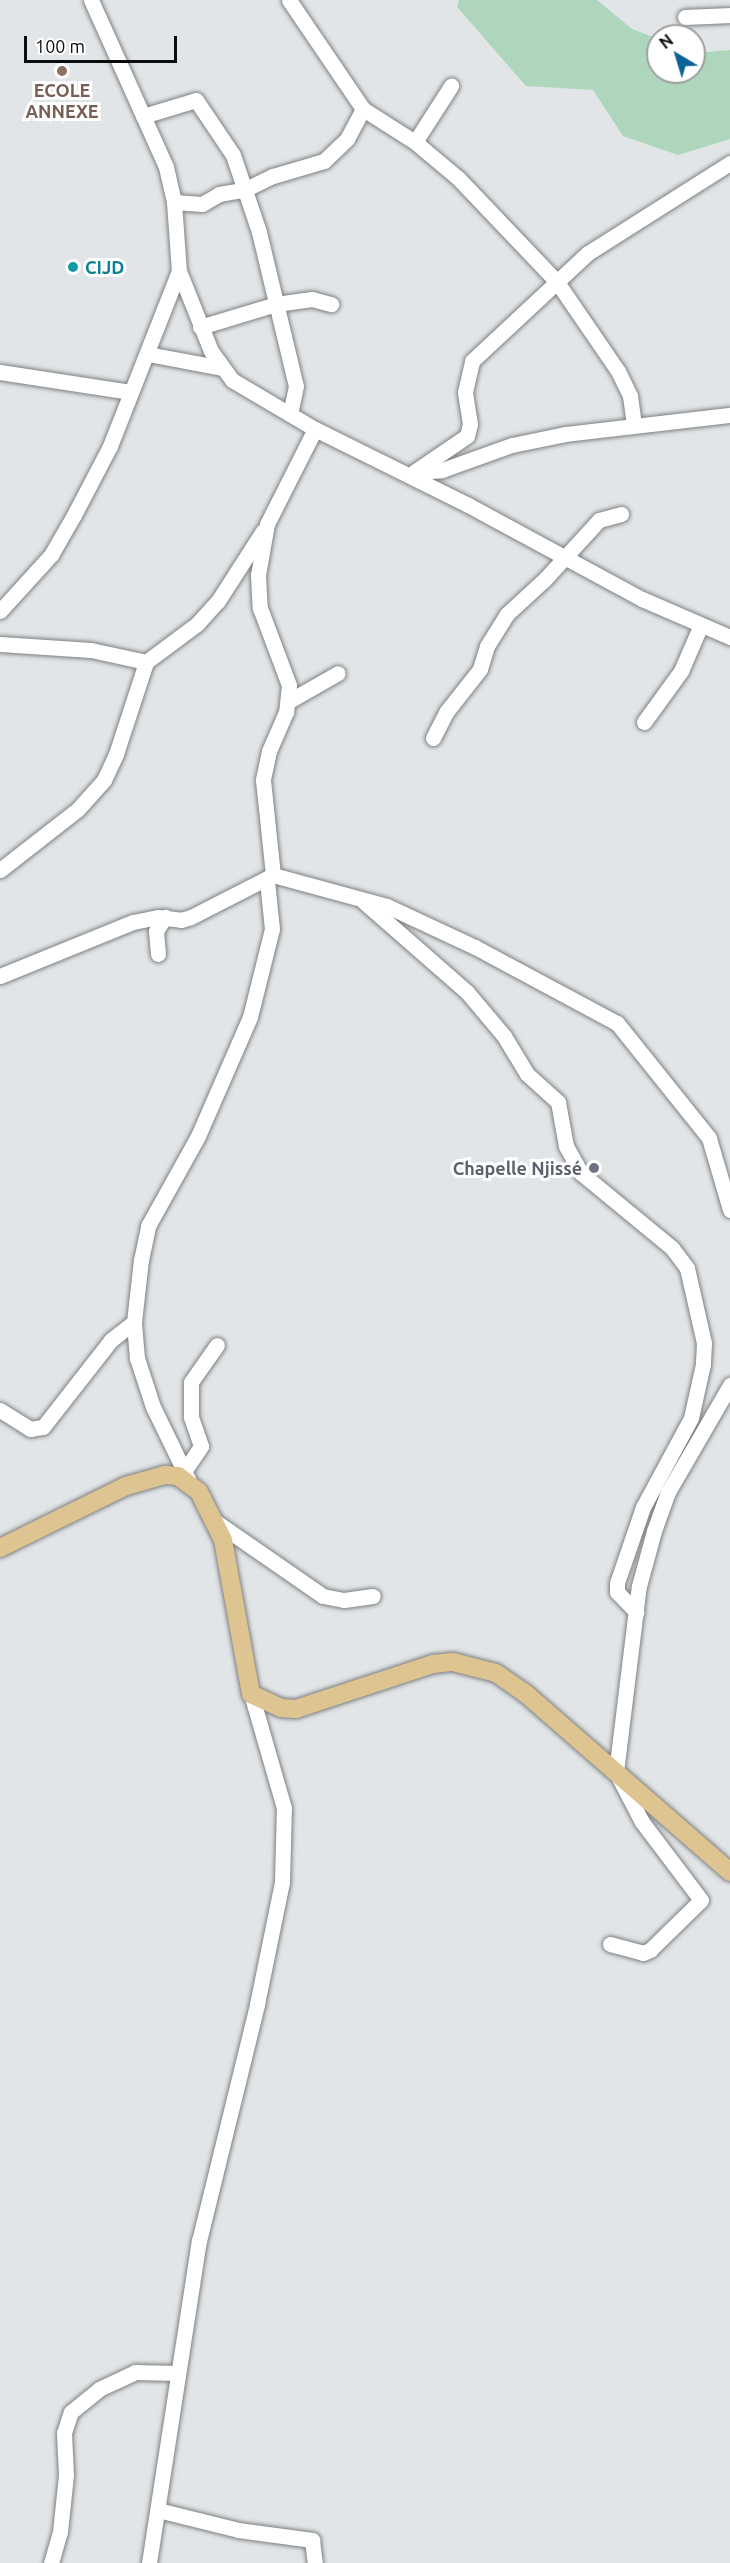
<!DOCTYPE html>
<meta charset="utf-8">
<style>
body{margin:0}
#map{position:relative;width:730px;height:2563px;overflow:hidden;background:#e2e5e7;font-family:Ubuntu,sans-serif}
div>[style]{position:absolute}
.green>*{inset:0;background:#aed6bd}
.roads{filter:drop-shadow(0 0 2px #7e8082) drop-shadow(0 0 2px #7e8082)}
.minor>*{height:15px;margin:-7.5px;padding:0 7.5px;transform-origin:7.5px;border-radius:7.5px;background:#fff}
.major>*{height:18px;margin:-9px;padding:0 9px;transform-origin:9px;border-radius:9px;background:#dec491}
.dots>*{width:16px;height:16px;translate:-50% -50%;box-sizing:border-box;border:3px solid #fff;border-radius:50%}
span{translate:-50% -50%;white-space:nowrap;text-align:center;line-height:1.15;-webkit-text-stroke:6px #fff;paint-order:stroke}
.education-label{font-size:18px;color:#785e54;font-weight:700}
.culture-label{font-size:18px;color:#0d838f;font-weight:700}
.left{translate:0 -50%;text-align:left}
.worship-label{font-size:18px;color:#5b616d;font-weight:700}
.right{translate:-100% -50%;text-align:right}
.north{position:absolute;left:646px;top:24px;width:60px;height:60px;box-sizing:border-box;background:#fff;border:2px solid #9d9e9e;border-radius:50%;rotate:322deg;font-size:16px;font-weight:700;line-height:24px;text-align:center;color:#0b0c0c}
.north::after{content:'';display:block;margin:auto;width:21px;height:27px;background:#0a6394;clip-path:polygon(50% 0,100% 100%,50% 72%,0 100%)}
.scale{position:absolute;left:24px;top:36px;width:153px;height:27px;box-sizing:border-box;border:3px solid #0b0c0c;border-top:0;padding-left:8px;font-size:18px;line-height:21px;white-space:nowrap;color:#0b0c0c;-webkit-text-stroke:4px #fff;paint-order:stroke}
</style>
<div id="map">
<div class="green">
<i style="clip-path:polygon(459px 0,597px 0,632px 29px,658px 39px,658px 72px,694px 72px,694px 53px,730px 50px,730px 139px,678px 155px,623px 136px,593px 90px,526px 86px,457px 7px)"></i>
</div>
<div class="roads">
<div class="minor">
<i style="left:91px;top:0;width:183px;rotate:65.8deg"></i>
<i style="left:166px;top:167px;width:36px;rotate:77deg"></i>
<i style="left:174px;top:202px;width:69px;rotate:85.9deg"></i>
<i style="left:179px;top:271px;width:86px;rotate:68.2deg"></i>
<i style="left:211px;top:351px;width:36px;rotate:54deg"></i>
<i style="left:232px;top:380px;width:96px;rotate:30.6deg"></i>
<i style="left:315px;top:429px;width:171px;rotate:26.4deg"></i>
<i style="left:468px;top:505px;width:198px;rotate:28.4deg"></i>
<i style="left:642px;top:599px;width:96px;rotate:23.4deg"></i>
<i style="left:289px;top:0;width:132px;rotate:55.8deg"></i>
<i style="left:363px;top:109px;width:62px;rotate:32.4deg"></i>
<i style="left:415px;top:142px;width:56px;rotate:39.9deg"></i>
<i style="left:458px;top:178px;width:144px;rotate:46.4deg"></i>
<i style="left:557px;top:282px;width:108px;rotate:55.6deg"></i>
<i style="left:618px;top:371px;width:28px;rotate:64deg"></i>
<i style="left:630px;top:396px;width:29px;rotate:82deg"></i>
<i style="left:685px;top:17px;width:45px;rotate:-2.5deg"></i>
<i style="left:143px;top:116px;width:55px;rotate:-16.8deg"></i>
<i style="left:196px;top:100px;width:66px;rotate:56.1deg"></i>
<i style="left:233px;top:155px;width:81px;rotate:71.3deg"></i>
<i style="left:259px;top:232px;width:158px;rotate:76.5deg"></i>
<i style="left:296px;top:386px;width:29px;rotate:102deg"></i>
<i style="left:415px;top:142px;width:67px;rotate:-57.3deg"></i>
<i style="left:174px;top:202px;width:28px;rotate:4deg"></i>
<i style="left:202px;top:204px;width:20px;rotate:-30deg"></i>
<i style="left:219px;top:194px;width:27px;rotate:-10deg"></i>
<i style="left:246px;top:189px;width:30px;rotate:-26deg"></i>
<i style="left:273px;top:176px;width:53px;rotate:-16.4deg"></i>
<i style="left:324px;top:161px;width:32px;rotate:-44deg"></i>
<i style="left:347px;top:139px;width:34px;rotate:-62deg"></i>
<i style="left:200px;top:327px;width:79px;rotate:-16.8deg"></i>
<i style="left:276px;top:304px;width:36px;rotate:-8deg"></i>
<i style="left:312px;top:299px;width:20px;rotate:15deg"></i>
<i style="left:148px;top:354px;width:75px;rotate:10.7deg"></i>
<i style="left:0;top:372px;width:132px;rotate:8.7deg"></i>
<i style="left:315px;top:429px;width:106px;rotate:116.8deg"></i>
<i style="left:267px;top:524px;width:52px;rotate:100deg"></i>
<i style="left:258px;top:575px;width:33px;rotate:87deg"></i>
<i style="left:260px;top:608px;width:82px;rotate:69.4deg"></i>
<i style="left:289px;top:685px;width:27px;rotate:96deg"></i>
<i style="left:286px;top:712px;width:43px;rotate:113.6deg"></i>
<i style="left:269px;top:751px;width:30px;rotate:102deg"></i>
<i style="left:263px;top:780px;width:96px;rotate:84deg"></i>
<i style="left:273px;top:875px;width:118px;rotate:15.2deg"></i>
<i style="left:387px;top:906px;width:97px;rotate:25deg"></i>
<i style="left:475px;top:947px;width:161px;rotate:28.2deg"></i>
<i style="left:617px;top:1023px;width:147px;rotate:51.3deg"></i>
<i style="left:709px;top:1138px;width:75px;rotate:73.7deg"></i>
<i style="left:414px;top:472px;width:64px;rotate:-34.2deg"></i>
<i style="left:467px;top:436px;width:12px;rotate:-76deg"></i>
<i style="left:470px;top:424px;width:32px;rotate:-99deg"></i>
<i style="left:465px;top:392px;width:32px;rotate:-77deg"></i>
<i style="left:472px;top:361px;width:158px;rotate:-43deg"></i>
<i style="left:588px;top:253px;width:168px;rotate:-32.4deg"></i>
<i style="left:416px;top:472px;width:26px;rotate:-4deg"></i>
<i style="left:442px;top:470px;width:74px;rotate:-19.7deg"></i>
<i style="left:512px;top:445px;width:54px;rotate:-11.7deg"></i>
<i style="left:565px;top:434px;width:166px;rotate:-6.6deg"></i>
<i style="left:0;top:611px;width:76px;rotate:-47.7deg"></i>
<i style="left:51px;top:555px;width:46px;rotate:-60.1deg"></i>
<i style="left:74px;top:515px;width:78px;rotate:-62.4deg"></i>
<i style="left:110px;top:446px;width:188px;rotate:-68.5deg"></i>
<i style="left:0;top:644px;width:91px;rotate:3.8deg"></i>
<i style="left:91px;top:650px;width:56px;rotate:12.3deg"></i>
<i style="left:289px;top:701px;width:56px;rotate:-29.7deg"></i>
<i style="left:644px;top:722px;width:63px;rotate:-54deg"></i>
<i style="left:681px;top:671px;width:48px;rotate:-66.6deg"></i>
<i style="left:433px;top:738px;width:30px;rotate:-63deg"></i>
<i style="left:447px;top:711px;width:53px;rotate:-51.8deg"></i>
<i style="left:480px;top:669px;width:24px;rotate:-73deg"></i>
<i style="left:487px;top:646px;width:38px;rotate:-58deg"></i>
<i style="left:507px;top:614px;width:52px;rotate:-42.6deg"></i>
<i style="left:545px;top:579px;width:80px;rotate:-47.5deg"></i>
<i style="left:599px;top:520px;width:23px;rotate:-15deg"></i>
<i style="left:0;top:870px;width:99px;rotate:-38deg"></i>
<i style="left:78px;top:809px;width:39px;rotate:-48deg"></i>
<i style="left:104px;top:780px;width:29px;rotate:-65deg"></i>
<i style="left:116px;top:754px;width:97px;rotate:-71.9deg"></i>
<i style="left:146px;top:662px;width:64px;rotate:-36.7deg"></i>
<i style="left:197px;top:624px;width:31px;rotate:-48deg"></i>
<i style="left:218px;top:601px;width:83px;rotate:-57.3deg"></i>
<i style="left:363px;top:901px;width:138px;rotate:41.2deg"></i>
<i style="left:467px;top:992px;width:57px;rotate:49.9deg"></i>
<i style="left:504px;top:1036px;width:44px;rotate:58.8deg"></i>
<i style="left:527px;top:1074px;width:42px;rotate:42.1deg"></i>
<i style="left:558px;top:1102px;width:45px;rotate:79.7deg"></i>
<i style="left:566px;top:1146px;width:31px;rotate:61deg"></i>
<i style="left:581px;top:1173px;width:118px;rotate:39.5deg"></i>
<i style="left:672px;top:1248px;width:25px;rotate:53deg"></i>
<i style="left:687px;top:1268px;width:77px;rotate:77.2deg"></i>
<i style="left:704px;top:1343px;width:21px;rotate:93deg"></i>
<i style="left:703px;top:1364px;width:55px;rotate:102.5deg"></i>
<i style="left:691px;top:1418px;width:101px;rotate:118.3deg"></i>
<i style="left:643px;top:1507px;width:80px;rotate:108.9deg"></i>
<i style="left:617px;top:1583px;width:9px;rotate:90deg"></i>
<i style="left:617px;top:1592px;width:28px;rotate:46deg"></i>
<i style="left:158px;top:954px;width:23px;rotate:-95deg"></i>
<i style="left:156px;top:931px;width:17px;rotate:-57deg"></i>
<i style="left:0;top:976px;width:144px;rotate:-22.1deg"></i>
<i style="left:133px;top:922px;width:25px;rotate:-11deg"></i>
<i style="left:158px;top:917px;width:23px;rotate:7deg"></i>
<i style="left:181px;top:920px;width:10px;rotate:-17deg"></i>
<i style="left:191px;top:917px;width:92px;rotate:-27.1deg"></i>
<i style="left:0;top:1410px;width:36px;rotate:32deg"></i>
<i style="left:30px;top:1429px;width:13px;rotate:-9deg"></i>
<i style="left:43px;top:1427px;width:110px;rotate:-52deg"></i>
<i style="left:111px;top:1340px;width:29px;rotate:-38deg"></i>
<i style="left:185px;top:1470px;width:29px;rotate:-56deg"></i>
<i style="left:201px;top:1446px;width:31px;rotate:-109deg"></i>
<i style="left:191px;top:1417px;width:35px;rotate:-90deg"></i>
<i style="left:191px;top:1382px;width:45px;rotate:-54.9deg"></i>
<i style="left:189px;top:1481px;width:82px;rotate:-115.9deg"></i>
<i style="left:153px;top:1407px;width:52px;rotate:-108.1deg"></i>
<i style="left:137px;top:1358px;width:36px;rotate:-95deg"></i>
<i style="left:134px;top:1322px;width:62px;rotate:-83.6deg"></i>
<i style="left:141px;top:1260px;width:35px;rotate:-78deg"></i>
<i style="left:148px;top:1226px;width:103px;rotate:-60.9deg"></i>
<i style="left:198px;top:1136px;width:130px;rotate:-66.4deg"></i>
<i style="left:250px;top:1017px;width:91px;rotate:-76deg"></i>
<i style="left:272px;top:929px;width:48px;rotate:-95.9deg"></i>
<i style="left:216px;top:1522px;width:130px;rotate:34.7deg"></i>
<i style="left:323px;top:1596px;width:21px;rotate:11deg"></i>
<i style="left:344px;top:1600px;width:29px;rotate:-8deg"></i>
<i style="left:610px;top:1944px;width:34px;rotate:15deg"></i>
<i style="left:643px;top:1953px;width:8px;rotate:-23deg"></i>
<i style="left:650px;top:1950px;width:71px;rotate:-44.4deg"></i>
<i style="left:701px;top:1900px;width:98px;rotate:-127.1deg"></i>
<i style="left:642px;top:1822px;width:56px;rotate:-117.5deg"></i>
<i style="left:616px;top:1772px;width:187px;rotate:-83deg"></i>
<i style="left:639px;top:1586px;width:57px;rotate:-74.7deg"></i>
<i style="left:654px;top:1531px;width:41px;rotate:-70.3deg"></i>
<i style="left:668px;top:1492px;width:124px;rotate:-59.9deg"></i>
<i style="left:158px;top:2510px;width:82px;rotate:14deg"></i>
<i style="left:238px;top:2530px;width:75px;rotate:7.7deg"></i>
<i style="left:312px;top:2540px;width:23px;rotate:83deg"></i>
<i style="left:51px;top:2563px;width:32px;rotate:-74deg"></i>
<i style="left:60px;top:2532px;width:57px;rotate:-84deg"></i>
<i style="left:66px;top:2475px;width:42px;rotate:-92.7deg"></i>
<i style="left:64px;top:2433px;width:22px;rotate:-72deg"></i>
<i style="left:71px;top:2412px;width:36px;rotate:-39deg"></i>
<i style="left:99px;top:2389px;width:40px;rotate:-25deg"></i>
<i style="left:135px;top:2372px;width:43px;rotate:1.3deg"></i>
<i style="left:149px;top:2563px;width:326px;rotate:-81.2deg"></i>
<i style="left:199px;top:2241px;width:244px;rotate:-76.2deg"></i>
<i style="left:257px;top:2004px;width:125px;rotate:-78.4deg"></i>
<i style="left:282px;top:1882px;width:74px;rotate:-88.5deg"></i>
<i style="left:284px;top:1808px;width:119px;rotate:-106.1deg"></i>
</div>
<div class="major">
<i style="left:0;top:1548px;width:140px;rotate:-26.2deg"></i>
<i style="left:126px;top:1486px;width:41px;rotate:-15.8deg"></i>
<i style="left:165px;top:1475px;width:13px;rotate:4deg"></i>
<i style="left:178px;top:1476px;width:26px;rotate:37deg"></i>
<i style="left:199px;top:1492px;width:54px;rotate:63.4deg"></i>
<i style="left:223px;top:1540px;width:157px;rotate:79.7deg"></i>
<i style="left:251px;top:1694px;width:33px;rotate:25deg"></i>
<i style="left:281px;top:1708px;width:15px;rotate:4deg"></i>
<i style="left:296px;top:1709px;width:144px;rotate:-18.2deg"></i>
<i style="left:433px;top:1664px;width:20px;rotate:-6deg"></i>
<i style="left:453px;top:1662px;width:44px;rotate:14.3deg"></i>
<i style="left:496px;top:1673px;width:37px;rotate:35deg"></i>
<i style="left:526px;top:1694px;width:271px;rotate:41.1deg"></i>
</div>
</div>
<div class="dots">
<i style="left:62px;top:71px;background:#8d6e63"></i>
<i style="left:73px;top:267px;background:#0f9aa8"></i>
<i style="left:594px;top:1168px;background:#6b7280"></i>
</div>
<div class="education-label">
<span style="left:62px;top:101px">ECOLE<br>ANNEXE</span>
</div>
<div class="culture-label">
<span class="left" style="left:85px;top:267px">CIJD</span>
</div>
<div class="worship-label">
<span class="right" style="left:582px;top:1168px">Chapelle Njissé</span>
</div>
<div class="north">N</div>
<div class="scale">100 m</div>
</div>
